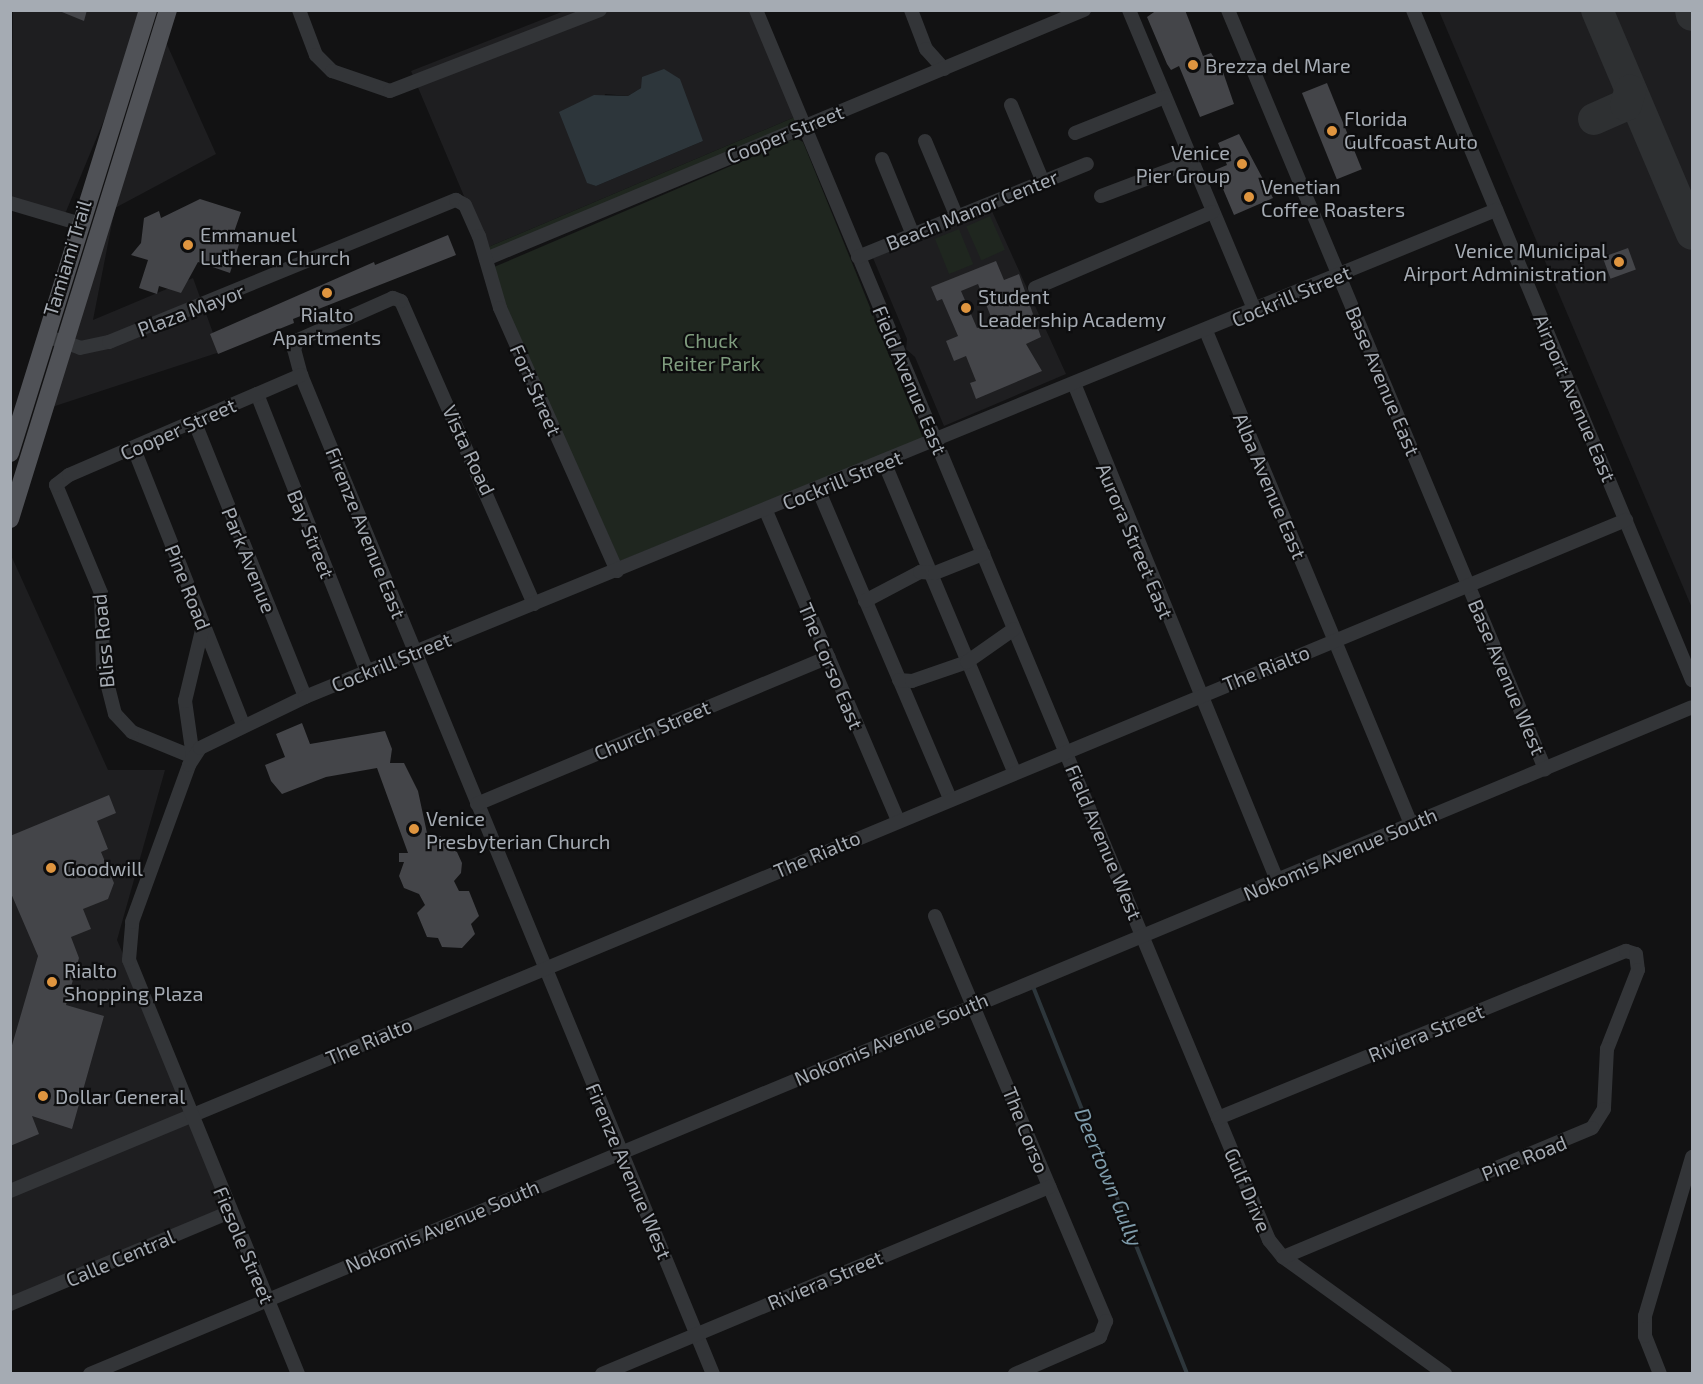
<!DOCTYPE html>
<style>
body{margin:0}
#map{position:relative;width:1703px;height:1384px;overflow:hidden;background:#121213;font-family:"Exo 2",sans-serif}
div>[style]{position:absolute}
.built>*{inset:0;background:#1e1e20}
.green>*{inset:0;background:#1f261f;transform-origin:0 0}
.water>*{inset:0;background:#2d363b}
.stream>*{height:4px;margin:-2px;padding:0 2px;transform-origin:2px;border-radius:2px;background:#2d363b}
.taxiway>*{height:32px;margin:-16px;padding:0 16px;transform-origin:16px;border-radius:16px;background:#2e3032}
.building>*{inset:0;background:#444549;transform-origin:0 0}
.minor>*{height:14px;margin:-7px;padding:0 7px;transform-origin:7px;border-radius:7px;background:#333538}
.major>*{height:18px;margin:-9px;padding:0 9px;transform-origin:9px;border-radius:9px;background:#505257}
.dots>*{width:16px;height:16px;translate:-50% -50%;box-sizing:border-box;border:3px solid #0d0d0e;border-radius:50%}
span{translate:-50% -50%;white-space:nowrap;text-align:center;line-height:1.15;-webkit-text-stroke:4.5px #0d0d0e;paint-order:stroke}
.poi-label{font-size:20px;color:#a5abb3}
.left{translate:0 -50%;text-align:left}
.right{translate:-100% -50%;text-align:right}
.street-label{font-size:20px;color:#a5abb3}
.park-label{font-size:20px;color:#7f9c7e}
.water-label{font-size:21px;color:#7f9cab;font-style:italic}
.frame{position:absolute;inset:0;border:12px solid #a5abb3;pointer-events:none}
</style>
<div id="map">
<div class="built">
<i style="clip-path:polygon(13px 11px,141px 11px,111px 103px,65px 214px,11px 198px)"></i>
<i style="clip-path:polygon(evenodd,564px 11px,759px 11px,802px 114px,486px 248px,411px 71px,564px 11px,641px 88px,703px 141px,596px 186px,588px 183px,605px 94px,628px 96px,641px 88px)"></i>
<i style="clip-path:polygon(1439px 11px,1692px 11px,1692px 608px)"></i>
<i style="clip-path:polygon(165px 40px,216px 154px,115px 208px,93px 320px,193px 278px,220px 352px,52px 407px)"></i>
<i style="clip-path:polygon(991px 209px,1066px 374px,944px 426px,915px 357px,906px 349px,907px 339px,873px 258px)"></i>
<i style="clip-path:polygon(10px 553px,108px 770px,165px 770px,117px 940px,233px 1209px,10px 1301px)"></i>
</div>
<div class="green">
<i style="clip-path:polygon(802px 114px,809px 140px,798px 133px,496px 257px,486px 248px)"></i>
<i style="clip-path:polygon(796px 138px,803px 142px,923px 438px,620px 561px,498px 291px,494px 267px)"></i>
<i style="left:990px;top:216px;width:37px;height:26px;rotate:66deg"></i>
<i style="left:959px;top:229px;width:38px;height:26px;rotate:68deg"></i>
</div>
<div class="water">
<i style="clip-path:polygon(664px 69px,680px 79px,703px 141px,596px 186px,587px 183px,559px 112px,594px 95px,628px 96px,641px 88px,642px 77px)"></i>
</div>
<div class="stream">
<i style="left:1032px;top:984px;width:420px;rotate:68.3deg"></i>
</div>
<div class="taxiway">
<i style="left:1597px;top:10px;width:243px;rotate:67deg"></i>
<i style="left:1691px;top:10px;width:5px;rotate:79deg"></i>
<i style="left:1594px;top:119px;width:35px;rotate:-24deg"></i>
<i style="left:1626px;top:105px;width:15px;rotate:-74deg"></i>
</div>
<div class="building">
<i style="clip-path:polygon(57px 10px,87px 10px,84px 21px)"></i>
<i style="clip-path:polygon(1157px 10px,1185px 10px,1203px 56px,1211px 53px,1223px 72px,1234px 104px,1200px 117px,1179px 66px,1171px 70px,1167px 64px,1147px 17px)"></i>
<i style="left:1327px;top:83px;width:93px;height:27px;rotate:68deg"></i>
<i style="clip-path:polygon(1239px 134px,1273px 198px,1234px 215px,1215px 170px,1227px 165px,1218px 143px)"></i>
<i style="clip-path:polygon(200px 199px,241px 212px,233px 235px,239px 244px,230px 273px,198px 262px,181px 293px,159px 286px,157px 294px,139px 288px,148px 260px,131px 255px,141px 243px,144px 218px,159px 211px,161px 218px)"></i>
<i style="clip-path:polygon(448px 235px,456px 255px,293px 319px,294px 323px,218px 354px,210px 334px,374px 262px,375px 265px)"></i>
<i style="left:1628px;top:248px;width:23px;height:27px;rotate:70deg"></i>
<i style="clip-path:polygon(evenodd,996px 261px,1004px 280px,1019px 274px,1041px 337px,1026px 344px,1042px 371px,976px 399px,970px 383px,976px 381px,966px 356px,954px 361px,946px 341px,958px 336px,942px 299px,937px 301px,931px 287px,996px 261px,978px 284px,993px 322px,977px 328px,961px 291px,978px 284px)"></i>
<i style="clip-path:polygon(302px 723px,310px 744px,385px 731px,392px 749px,390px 763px,404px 763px,418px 791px,430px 847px,440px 836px,447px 842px,444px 846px,457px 852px,462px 863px,461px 873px,454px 881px,459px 891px,469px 891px,479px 916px,471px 924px,475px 934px,462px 948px,442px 947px,438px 938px,427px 937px,417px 913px,425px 905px,419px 894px,404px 888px,399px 876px,404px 862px,399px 862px,399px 853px,408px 853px,377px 768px,326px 777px,282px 794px,271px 781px,265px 765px,285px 757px,276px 734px)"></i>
<i style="clip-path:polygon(109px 795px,116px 813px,97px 821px,108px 849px,101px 852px,114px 883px,108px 899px,83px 909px,91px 929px,71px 937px,79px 958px,66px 1005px,104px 1016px,72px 1129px,32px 1116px,39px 1134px,10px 1146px,10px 1052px,38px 956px,10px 891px,10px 836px)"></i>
</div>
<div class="minor">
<i style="left:299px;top:10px;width:48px;rotate:69.3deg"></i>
<i style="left:316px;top:55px;width:23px;rotate:45deg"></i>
<i style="left:332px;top:71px;width:61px;rotate:19deg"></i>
<i style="left:390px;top:91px;width:225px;rotate:-21.1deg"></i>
<i style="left:756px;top:10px;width:1333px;rotate:67.36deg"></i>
<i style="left:1269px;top:1240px;width:22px;rotate:51deg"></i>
<i style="left:1283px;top:1257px;width:200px;rotate:35.8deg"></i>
<i style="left:911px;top:10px;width:42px;rotate:69deg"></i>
<i style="left:926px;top:49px;width:27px;rotate:48deg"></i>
<i style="left:1129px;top:10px;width:326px;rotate:67.3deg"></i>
<i style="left:1228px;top:10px;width:823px;rotate:67.33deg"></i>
<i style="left:1413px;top:10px;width:726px;rotate:67.39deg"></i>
<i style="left:1011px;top:105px;width:83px;rotate:67.4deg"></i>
<i style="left:1075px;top:133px;width:97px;rotate:-21.8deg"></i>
<i style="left:925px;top:141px;width:82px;rotate:67.2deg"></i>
<i style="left:882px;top:159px;width:82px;rotate:67.8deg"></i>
<i style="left:1101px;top:196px;width:96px;rotate:-20.7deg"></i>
<i style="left:10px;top:203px;width:74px;rotate:16.5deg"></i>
<i style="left:858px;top:257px;width:247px;rotate:-22.1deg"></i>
<i style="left:486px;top:259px;width:648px;rotate:-22.61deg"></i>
<i style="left:1035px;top:288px;width:193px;rotate:-23.2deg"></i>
<i style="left:1206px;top:331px;width:534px;rotate:67.42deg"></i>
<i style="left:46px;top:336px;width:36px;rotate:19deg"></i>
<i style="left:80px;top:348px;width:30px;rotate:-12deg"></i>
<i style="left:109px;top:342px;width:375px;rotate:-22.3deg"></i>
<i style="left:456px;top:200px;width:10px;rotate:29deg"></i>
<i style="left:465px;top:205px;width:34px;rotate:66deg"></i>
<i style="left:479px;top:236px;width:75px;rotate:73.7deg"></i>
<i style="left:500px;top:308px;width:288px;rotate:66deg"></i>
<i style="left:1075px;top:386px;width:534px;rotate:67.76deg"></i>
<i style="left:257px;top:394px;width:299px;rotate:68.4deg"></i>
<i style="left:195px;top:423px;width:295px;rotate:68.1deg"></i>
<i style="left:134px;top:449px;width:297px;rotate:68.4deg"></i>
<i style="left:884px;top:462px;width:336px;rotate:67.2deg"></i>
<i style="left:818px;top:489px;width:337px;rotate:66.9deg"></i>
<i style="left:766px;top:511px;width:336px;rotate:66.9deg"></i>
<i style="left:865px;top:601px;width:62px;rotate:-27.8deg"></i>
<i style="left:920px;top:572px;width:15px;rotate:4deg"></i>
<i style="left:935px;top:573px;width:52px;rotate:-21.6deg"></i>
<i style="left:534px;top:604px;width:331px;rotate:-113.7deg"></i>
<i style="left:401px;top:301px;width:9px;rotate:-159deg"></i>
<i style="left:393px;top:298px;width:104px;rotate:156.1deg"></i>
<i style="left:298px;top:340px;width:10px;rotate:114deg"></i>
<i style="left:294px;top:349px;width:27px;rotate:75deg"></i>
<i style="left:301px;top:375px;width:1081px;rotate:67.59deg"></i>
<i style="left:899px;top:680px;width:13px;rotate:4deg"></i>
<i style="left:912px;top:681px;width:58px;rotate:-19.1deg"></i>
<i style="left:967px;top:662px;width:57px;rotate:-35.1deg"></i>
<i style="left:193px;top:757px;width:66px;rotate:-157.7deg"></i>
<i style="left:132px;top:732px;width:25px;rotate:-133deg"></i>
<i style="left:115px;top:714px;width:49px;rotate:-104.3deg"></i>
<i style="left:103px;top:667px;width:74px;rotate:-91.5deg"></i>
<i style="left:101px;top:593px;width:117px;rotate:-112.6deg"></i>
<i style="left:56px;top:485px;width:16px;rotate:-38deg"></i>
<i style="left:69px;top:475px;width:253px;rotate:-23.3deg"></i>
<i style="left:193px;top:757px;width:57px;rotate:-98.1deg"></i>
<i style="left:185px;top:701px;width:77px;rotate:-76.5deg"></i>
<i style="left:477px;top:804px;width:381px;rotate:-22.7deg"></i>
<i style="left:935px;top:916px;width:440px;rotate:67.1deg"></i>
<i style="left:1106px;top:1321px;width:17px;rotate:111deg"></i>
<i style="left:1100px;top:1337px;width:93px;rotate:156.5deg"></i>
<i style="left:1218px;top:1118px;width:441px;rotate:-22.3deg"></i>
<i style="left:1626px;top:951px;width:10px;rotate:17deg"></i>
<i style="left:1636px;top:954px;width:16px;rotate:83deg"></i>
<i style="left:1638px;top:970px;width:85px;rotate:111.4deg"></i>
<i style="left:1607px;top:1049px;width:60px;rotate:92.9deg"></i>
<i style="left:1604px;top:1109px;width:22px;rotate:122deg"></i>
<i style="left:1592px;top:1128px;width:335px;rotate:157.3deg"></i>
<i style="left:10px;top:1191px;width:1750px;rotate:-22.55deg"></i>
<i style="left:10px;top:1304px;width:238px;rotate:-22.7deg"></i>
<i style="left:90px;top:1374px;width:1735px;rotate:-22.6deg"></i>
<i style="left:298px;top:1374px;width:447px;rotate:-112.2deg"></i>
<i style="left:129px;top:960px;width:38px;rotate:-85deg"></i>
<i style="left:132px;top:922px;width:167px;rotate:-70deg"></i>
<i style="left:189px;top:765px;width:20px;rotate:-57deg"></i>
<i style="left:200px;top:748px;width:117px;rotate:-25.9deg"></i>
<i style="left:305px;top:697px;width:1287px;rotate:-22.24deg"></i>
<i style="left:602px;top:1374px;width:485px;rotate:-22.7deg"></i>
<i style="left:1660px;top:1374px;width:41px;rotate:-111.5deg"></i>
<i style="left:1645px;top:1336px;width:20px;rotate:-90deg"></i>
<i style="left:1645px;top:1316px;width:166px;rotate:-73.5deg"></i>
</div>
<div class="major">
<i style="left:10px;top:453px;width:464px;rotate:-72.7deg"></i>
<i style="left:10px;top:519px;width:533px;rotate:-72.76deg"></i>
</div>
<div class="dots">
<i style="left:1193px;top:65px;background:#df953f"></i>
<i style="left:1332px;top:131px;background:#df953f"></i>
<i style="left:1242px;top:164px;background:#df953f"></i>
<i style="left:1249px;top:197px;background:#df953f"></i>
<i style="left:188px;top:245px;background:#df953f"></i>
<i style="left:1619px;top:262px;background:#df953f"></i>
<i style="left:327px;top:293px;background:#df953f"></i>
<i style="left:966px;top:308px;background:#df953f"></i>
<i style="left:414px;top:829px;background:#df953f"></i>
<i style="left:51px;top:868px;background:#df953f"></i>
<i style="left:52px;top:982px;background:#df953f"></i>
<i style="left:43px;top:1096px;background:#df953f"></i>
</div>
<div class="poi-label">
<span class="left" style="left:1205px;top:65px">Brezza del Mare</span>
<span class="left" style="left:1344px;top:130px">Florida<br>Gulfcoast Auto</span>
<span class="right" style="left:1230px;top:164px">Venice<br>Pier Group</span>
<span class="left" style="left:1261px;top:198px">Venetian<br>Coffee Roasters</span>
<span class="left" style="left:200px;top:246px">Emmanuel<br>Lutheran Church</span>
<span class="right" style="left:1607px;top:262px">Venice Municipal<br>Airport Administration</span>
<span class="left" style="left:978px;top:308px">Student<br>Leadership Academy</span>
<span style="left:327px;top:326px">Rialto<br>Apartments</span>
<span class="left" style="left:426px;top:830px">Venice<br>Presbyterian Church</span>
<span class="left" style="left:63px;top:868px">Goodwill</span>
<span class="left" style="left:64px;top:982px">Rialto<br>Shopping Plaza</span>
<span class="left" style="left:55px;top:1096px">Dollar General</span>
</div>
<div class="street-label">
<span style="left:785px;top:134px;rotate:-22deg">Cooper Street</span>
<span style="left:972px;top:210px;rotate:-22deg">Beach Manor Center</span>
<span style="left:67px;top:258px;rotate:-73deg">Tamiami Trail</span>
<span style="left:1291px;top:296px;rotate:-23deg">Cockrill Street</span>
<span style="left:191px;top:310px;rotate:-21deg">Plaza Mayor</span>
<span style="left:910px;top:380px;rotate:67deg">Field Avenue East</span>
<span style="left:1383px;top:381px;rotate:67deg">Base Avenue East</span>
<span style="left:536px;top:390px;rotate:66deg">Fort Street</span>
<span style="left:1575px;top:398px;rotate:67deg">Airport Avenue East</span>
<span style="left:178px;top:429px;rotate:-24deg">Cooper Street</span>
<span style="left:469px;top:450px;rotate:65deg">Vista Road</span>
<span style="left:842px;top:480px;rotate:-22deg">Cockrill Street</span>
<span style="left:1270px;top:486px;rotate:67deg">Alba Avenue East</span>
<span style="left:366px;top:533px;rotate:68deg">Firenze Avenue East</span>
<span style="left:311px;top:534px;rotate:68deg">Bay Street</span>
<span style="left:1135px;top:541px;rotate:67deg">Aurora Street East</span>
<span style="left:249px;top:560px;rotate:68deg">Park Avenue</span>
<span style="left:188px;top:587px;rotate:68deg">Pine Road</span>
<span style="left:103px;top:641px;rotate:-95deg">Bliss Road</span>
<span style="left:391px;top:662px;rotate:-22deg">Cockrill Street</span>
<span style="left:831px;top:666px;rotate:67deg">The Corso East</span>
<span style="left:1266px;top:668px;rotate:-22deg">The Rialto</span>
<span style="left:1507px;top:677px;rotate:67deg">Base Avenue West</span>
<span style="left:652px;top:730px;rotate:-23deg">Church Street</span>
<span style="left:1104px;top:842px;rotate:67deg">Field Avenue West</span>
<span style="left:817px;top:854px;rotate:-23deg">The Rialto</span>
<span style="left:1340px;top:854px;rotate:-23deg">Nokomis Avenue South</span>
<span style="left:1426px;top:1033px;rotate:-22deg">Riviera Street</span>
<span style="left:891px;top:1039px;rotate:-23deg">Nokomis Avenue South</span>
<span style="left:369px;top:1041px;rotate:-23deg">The Rialto</span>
<span style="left:1026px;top:1130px;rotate:68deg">The Corso</span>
<span style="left:1524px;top:1158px;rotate:-22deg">Pine Road</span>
<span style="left:629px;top:1171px;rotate:67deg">Firenze Avenue West</span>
<span style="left:1248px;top:1190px;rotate:67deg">Gulf Drive</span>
<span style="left:442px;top:1226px;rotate:-23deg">Nokomis Avenue South</span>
<span style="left:244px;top:1245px;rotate:67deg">Fiesole Street</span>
<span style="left:120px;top:1258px;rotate:-23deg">Calle Central</span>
<span style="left:825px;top:1280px;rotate:-23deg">Riviera Street</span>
</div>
<div class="park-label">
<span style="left:711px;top:352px">Chuck<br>Reiter Park</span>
</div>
<div class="water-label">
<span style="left:1109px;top:1177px;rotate:68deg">Deertown Gully</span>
</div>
<div class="frame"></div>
</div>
